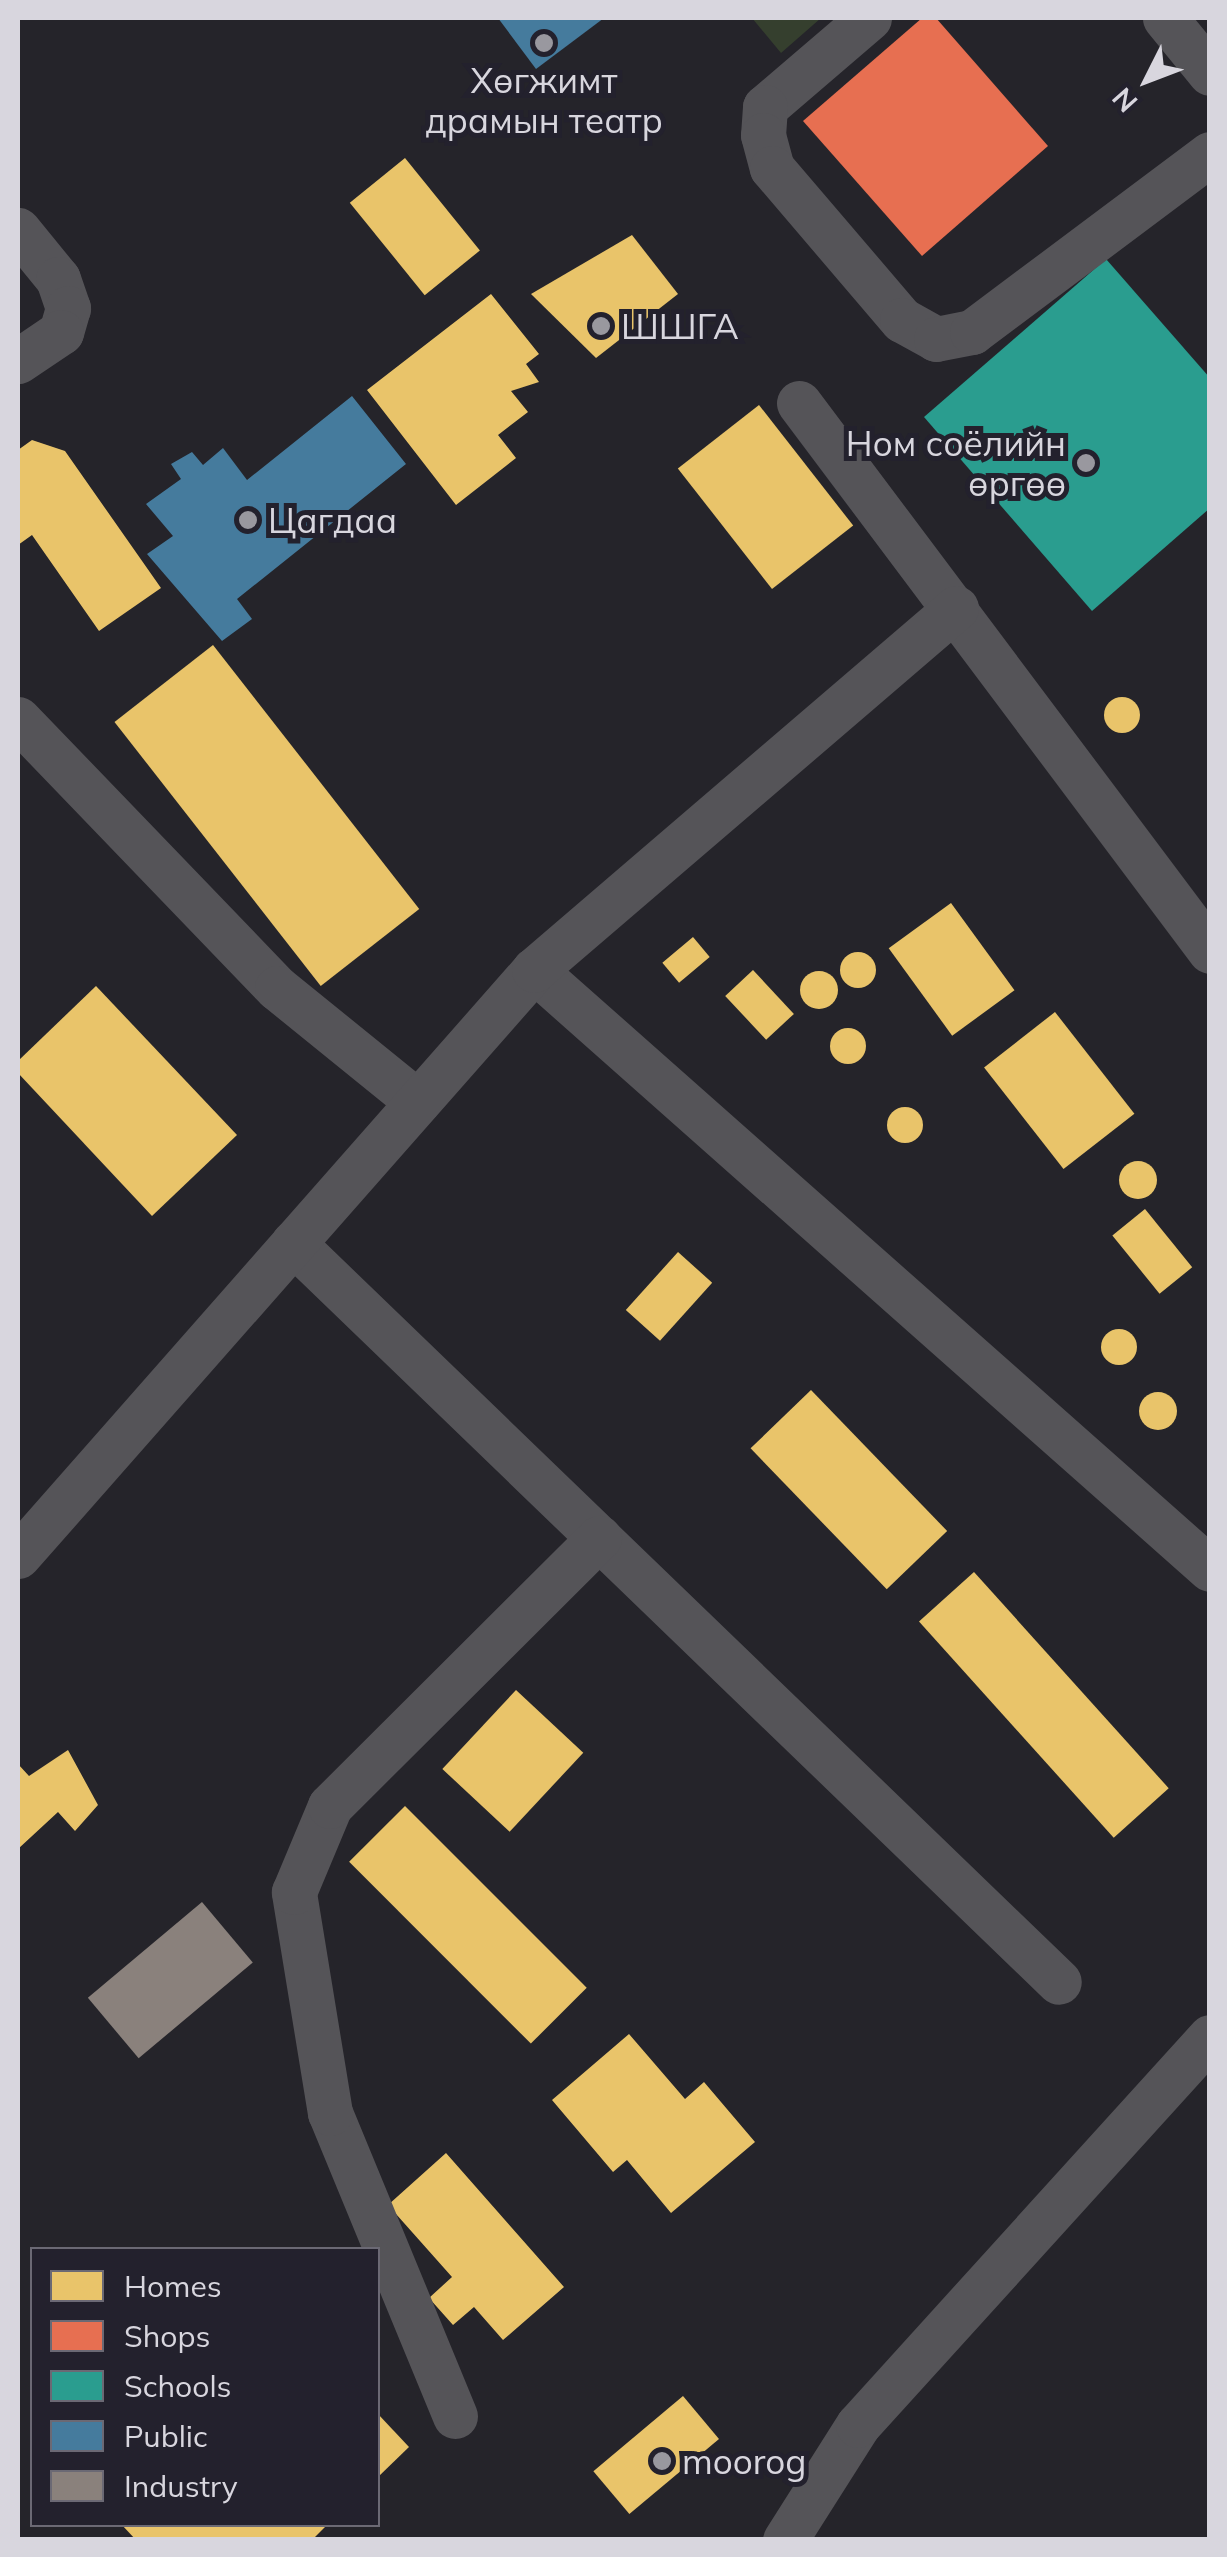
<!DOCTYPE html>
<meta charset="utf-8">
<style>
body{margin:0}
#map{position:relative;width:1227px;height:2557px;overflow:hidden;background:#25242a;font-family:Mulish,sans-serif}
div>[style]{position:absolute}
.green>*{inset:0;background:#353f2e}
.homes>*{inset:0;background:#e9c46a;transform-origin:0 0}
.round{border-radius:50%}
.shops>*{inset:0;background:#e76f51}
.schools>*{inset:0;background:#2a9d8f}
.public>*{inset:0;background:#457b9d}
.industry>*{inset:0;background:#8a817c;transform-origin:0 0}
.minor>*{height:45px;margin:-22.5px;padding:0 22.5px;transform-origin:22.5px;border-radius:22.5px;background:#555458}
.dots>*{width:28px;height:28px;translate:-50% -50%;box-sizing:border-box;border:5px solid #23212d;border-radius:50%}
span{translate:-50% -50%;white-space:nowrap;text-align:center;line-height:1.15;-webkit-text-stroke:10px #23212d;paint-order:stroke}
.poi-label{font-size:35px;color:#d8d6de}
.left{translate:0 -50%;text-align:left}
.right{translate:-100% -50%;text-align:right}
.frame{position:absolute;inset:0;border:20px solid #d8d6de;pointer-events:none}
.legend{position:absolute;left:30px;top:2247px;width:350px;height:280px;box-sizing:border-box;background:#23212d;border:2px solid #6b6974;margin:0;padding:12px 18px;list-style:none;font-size:30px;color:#d8d6de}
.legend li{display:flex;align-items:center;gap:20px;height:50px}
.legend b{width:50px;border:2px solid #6b6974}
.north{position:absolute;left:1097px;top:30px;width:100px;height:100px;-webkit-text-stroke:8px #23212d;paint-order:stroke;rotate:228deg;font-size:28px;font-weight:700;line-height:40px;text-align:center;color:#d8d6de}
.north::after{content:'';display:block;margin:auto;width:35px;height:45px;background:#d8d6de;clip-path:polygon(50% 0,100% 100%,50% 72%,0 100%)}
</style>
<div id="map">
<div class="green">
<i style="clip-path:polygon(752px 18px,821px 18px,781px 53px)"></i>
</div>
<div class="homes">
<i style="left:405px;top:158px;width:119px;height:71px;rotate:51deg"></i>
<i style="clip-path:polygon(632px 235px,678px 294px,596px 358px,531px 294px)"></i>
<i style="clip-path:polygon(491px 294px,539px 354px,526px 364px,539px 382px,511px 391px,528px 412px,498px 435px,516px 458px,456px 505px,367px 390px)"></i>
<i style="left:759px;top:405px;width:153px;height:103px;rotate:52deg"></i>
<i style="clip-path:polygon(32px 440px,65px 451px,161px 588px,99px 631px,32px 535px,18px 545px,18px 450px)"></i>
<i style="left:213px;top:645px;width:335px;height:125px;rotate:52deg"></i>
<i class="round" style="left:1104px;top:697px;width:36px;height:36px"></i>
<i style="left:951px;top:903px;width:108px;height:77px;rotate:54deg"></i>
<i style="left:693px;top:937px;width:26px;height:40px;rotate:50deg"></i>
<i class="round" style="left:840px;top:952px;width:36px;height:36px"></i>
<i style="left:753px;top:970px;width:60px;height:38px;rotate:47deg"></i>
<i class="round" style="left:800px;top:971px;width:38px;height:38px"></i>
<i style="clip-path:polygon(96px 986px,237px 1135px,152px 1216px,18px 1073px,18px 1061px)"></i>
<i style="left:1055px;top:1012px;width:129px;height:90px;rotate:52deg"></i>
<i class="round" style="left:830px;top:1028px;width:36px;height:36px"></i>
<i class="round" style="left:887px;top:1107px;width:36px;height:36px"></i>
<i class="round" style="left:1119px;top:1161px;width:38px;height:38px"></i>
<i style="left:1145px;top:1209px;width:75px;height:42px;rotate:51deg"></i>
<i style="left:678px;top:1252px;width:46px;height:78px;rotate:42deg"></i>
<i class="round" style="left:1101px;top:1329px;width:36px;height:36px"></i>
<i style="left:811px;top:1390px;width:196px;height:84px;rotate:46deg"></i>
<i class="round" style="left:1139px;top:1392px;width:38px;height:38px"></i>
<i style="left:974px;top:1572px;width:291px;height:74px;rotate:48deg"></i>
<i style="left:516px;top:1690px;width:92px;height:108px;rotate:43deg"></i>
<i style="clip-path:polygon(68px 1750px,98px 1805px,75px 1831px,58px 1812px,18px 1849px,18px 1764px,29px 1776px)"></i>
<i style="left:405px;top:1806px;width:257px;height:79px;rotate:45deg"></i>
<i style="clip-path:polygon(629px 2034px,685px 2099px,704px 2082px,755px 2142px,671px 2213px,627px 2160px,613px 2172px,552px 2100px)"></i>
<i style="clip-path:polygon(446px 2153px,564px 2287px,503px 2340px,474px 2307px,453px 2325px,429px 2298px,452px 2277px,388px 2205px)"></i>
<i style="left:683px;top:2396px;width:56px;height:117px;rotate:50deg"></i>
<i style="clip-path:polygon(378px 2414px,409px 2447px,378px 2477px)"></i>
<i style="clip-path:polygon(121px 2524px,328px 2524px,312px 2540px,136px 2540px)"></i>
</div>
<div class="shops">
<i style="clip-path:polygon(922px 18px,936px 18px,1048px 146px,922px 256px,803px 121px)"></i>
</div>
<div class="schools">
<i style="clip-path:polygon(1106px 259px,1210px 378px,1210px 508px,1092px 611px,924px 417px)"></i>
</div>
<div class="public">
<i style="clip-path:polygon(498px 18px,604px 18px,536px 69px)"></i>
<i style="clip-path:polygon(352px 396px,406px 464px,237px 599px,252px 619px,222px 641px,147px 554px,173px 536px,146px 504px,181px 479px,171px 464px,192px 452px,203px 465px,223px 448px,247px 480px)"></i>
</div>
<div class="industry">
<i style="left:202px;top:1902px;width:79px;height:149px;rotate:50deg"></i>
</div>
<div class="minor">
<i style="left:869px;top:18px;width:137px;rotate:139.4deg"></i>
<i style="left:765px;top:107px;width:28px;rotate:94deg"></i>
<i style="left:763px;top:135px;width:34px;rotate:75deg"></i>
<i style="left:772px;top:168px;width:200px;rotate:49.5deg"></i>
<i style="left:902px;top:320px;width:39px;rotate:29deg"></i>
<i style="left:936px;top:339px;width:37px;rotate:-11deg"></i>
<i style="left:972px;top:332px;width:297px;rotate:-36.8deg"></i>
<i style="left:1165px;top:18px;width:71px;rotate:50.7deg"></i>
<i style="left:18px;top:230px;width:63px;rotate:50.8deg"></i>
<i style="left:58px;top:279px;width:31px;rotate:71deg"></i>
<i style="left:68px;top:308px;width:25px;rotate:106deg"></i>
<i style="left:61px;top:332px;width:52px;rotate:146deg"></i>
<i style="left:799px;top:403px;width:685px;rotate:53.13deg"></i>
<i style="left:18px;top:719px;width:373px;rotate:46.1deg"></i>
<i style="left:277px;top:988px;width:181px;rotate:39deg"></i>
<i style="left:534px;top:970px;width:903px;rotate:41.54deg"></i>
<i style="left:293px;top:1243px;width:1064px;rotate:43.97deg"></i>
<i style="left:18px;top:1556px;width:781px;rotate:-48.63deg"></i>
<i style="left:534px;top:970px;width:556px;rotate:-40.62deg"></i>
<i style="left:455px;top:2416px;width:328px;rotate:-112.4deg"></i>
<i style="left:330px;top:2113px;width:224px;rotate:-99.3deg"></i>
<i style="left:294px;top:1892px;width:93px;rotate:-67.3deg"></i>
<i style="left:330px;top:1806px;width:380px;rotate:-44.9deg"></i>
<i style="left:785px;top:2540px;width:136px;rotate:-57.6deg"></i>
<i style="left:858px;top:2425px;width:524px;rotate:-47.79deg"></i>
</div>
<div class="dots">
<i style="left:544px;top:43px;background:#99989f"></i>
<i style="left:601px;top:326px;background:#99989f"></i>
<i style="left:1086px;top:463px;background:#99989f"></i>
<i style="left:248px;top:520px;background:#99989f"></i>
<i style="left:662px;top:2461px;background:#99989f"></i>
</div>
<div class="poi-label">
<span style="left:544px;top:100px">Хөгжимт<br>драмын театр</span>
<span class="left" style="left:621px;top:326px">ШШГА</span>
<span class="right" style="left:1066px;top:463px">Ном соёлийн<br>өргөө</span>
<span class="left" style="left:268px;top:520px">Цагдаа</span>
<span class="left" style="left:682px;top:2461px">moorog</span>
</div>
<div class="frame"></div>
<ul class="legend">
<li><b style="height:28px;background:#e9c46a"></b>Homes</li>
<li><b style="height:28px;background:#e76f51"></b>Shops</li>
<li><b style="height:28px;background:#2a9d8f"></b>Schools</li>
<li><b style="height:28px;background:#457b9d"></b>Public</li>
<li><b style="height:28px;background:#8a817c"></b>Industry</li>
</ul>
<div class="north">N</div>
</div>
